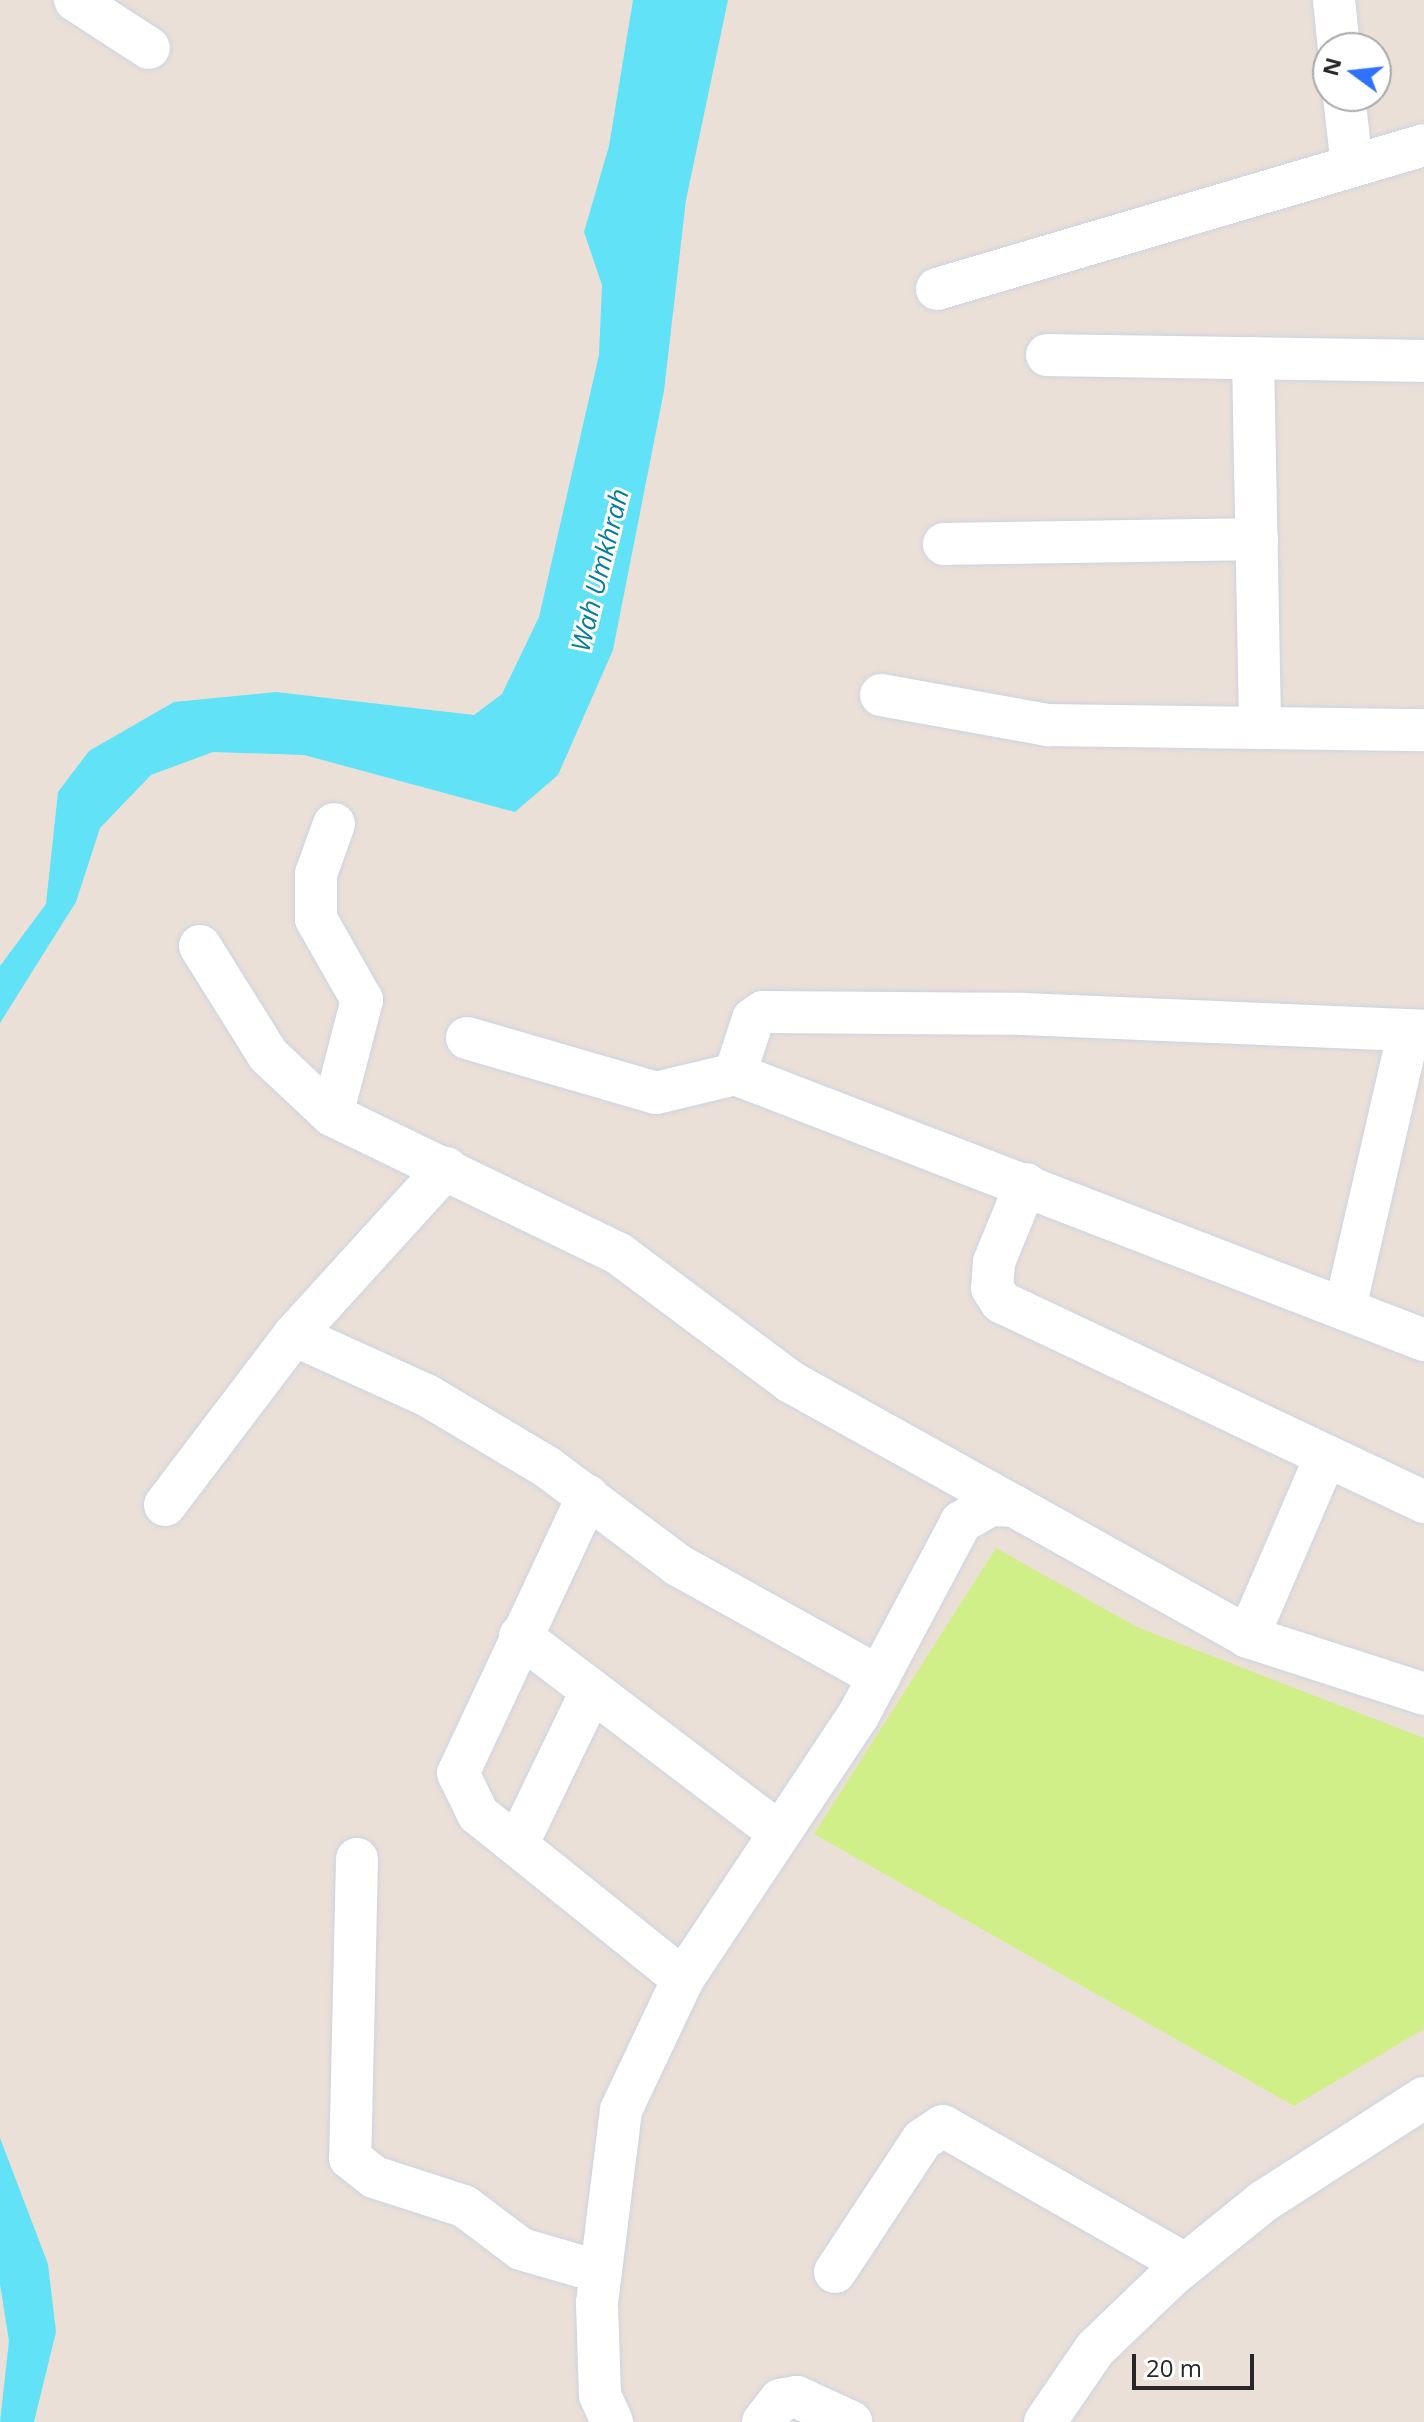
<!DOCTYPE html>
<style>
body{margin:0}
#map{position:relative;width:1424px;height:2422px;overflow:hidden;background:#ebe0d7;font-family:"Open Sans",sans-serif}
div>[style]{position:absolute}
.pitch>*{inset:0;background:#d1ef89}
.water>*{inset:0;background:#61e2f7}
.roads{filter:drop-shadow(0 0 2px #ccd3e2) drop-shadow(0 0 2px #ccd3e2)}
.minor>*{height:42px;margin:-21px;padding:0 21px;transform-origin:21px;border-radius:21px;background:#fff}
span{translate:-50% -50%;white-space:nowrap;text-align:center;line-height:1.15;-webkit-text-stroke:6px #fff;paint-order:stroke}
.water-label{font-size:26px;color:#047d9f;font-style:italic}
.north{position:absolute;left:1312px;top:32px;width:80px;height:80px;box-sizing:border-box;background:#fff;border:2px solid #a9a9a9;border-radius:50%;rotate:285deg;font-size:22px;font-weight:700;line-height:32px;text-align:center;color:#272727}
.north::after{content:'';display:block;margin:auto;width:28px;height:36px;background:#3072ff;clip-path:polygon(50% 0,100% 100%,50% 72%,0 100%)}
.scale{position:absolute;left:1132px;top:2354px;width:122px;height:36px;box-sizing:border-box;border:4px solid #272727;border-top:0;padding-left:10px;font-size:24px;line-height:28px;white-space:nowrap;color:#272727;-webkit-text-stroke:6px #fff;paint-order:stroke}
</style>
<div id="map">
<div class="pitch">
<i style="clip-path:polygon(996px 1548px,1137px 1627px,1424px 1738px,1424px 2029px,1294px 2106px,814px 1834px)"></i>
</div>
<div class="water">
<i style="clip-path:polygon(633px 0,728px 0,686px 200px,664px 391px,613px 650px,558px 775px,515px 812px,304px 755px,213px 752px,151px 775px,100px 828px,76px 902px,0 1023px,0 966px,46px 904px,58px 792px,89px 751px,174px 702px,276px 692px,474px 715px,502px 694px,539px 617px,599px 355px,602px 285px,584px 232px,609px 146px)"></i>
<i style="clip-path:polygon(0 2138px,48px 2264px,56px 2332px,34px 2422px,0 2422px,9px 2341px,0 2284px)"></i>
</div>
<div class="roads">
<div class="minor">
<i style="left:75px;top:0;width:88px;rotate:33deg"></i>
<i style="left:1334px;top:0;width:48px;rotate:84.1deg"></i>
<i style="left:1344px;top:96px;width:70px;rotate:83.5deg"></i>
<i style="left:937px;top:289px;width:508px;rotate:-16.47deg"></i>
<i style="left:1047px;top:355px;width:377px;rotate:0.9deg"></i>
<i style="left:1253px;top:358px;width:370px;rotate:88.9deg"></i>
<i style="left:944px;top:544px;width:313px;rotate:-0.9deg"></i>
<i style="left:881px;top:695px;width:170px;rotate:10.2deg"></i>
<i style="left:1048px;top:725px;width:376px;rotate:0.8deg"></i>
<i style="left:200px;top:946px;width:128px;rotate:58deg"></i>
<i style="left:268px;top:1055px;width:88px;rotate:43.2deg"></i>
<i style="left:332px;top:1115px;width:319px;rotate:25.8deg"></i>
<i style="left:619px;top:1254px;width:214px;rotate:36.7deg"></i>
<i style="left:791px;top:1382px;width:255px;rotate:29.1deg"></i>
<i style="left:467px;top:1038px;width:197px;rotate:16.2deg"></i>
<i style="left:656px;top:1093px;width:81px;rotate:-13.5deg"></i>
<i style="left:735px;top:1074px;width:58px;rotate:-71.9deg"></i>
<i style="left:753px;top:1019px;width:12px;rotate:-35deg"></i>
<i style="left:763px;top:1012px;width:260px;rotate:0.4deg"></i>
<i style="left:1023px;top:1014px;width:401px;rotate:2.4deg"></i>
<i style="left:735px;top:1074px;width:739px;rotate:21.11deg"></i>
<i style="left:332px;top:1115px;width:119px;rotate:-75.4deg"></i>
<i style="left:362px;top:1000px;width:93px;rotate:-119.6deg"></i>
<i style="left:316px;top:919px;width:45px;rotate:-90deg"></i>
<i style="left:316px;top:874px;width:53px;rotate:-70.2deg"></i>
<i style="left:1026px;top:1184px;width:84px;rotate:112.3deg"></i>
<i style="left:994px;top:1262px;width:26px;rotate:94deg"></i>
<i style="left:992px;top:1288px;width:17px;rotate:57deg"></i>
<i style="left:1001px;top:1302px;width:468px;rotate:25.3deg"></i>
<i style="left:1345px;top:1308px;width:285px;rotate:-77deg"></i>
<i style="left:294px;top:1335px;width:147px;rotate:24.5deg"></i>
<i style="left:428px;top:1396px;width:139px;rotate:30.8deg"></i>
<i style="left:547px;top:1467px;width:164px;rotate:36.8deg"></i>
<i style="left:678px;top:1565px;width:230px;rotate:29.1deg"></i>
<i style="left:588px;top:1496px;width:306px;rotate:115.1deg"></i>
<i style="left:458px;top:1773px;width:46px;rotate:64deg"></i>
<i style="left:478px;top:1814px;width:263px;rotate:38.8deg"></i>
<i style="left:165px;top:1505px;width:213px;rotate:-52.8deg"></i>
<i style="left:294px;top:1335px;width:226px;rotate:-47.7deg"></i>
<i style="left:520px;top:1636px;width:323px;rotate:37.2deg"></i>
<i style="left:1248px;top:1637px;width:197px;rotate:-66.7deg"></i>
<i style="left:517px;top:1845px;width:172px;rotate:-64.2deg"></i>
<i style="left:357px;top:1859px;width:299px;rotate:91.3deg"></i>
<i style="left:350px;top:2158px;width:31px;rotate:38deg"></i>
<i style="left:374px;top:2177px;width:95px;rotate:17.9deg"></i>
<i style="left:464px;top:2206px;width:71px;rotate:37deg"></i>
<i style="left:521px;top:2249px;width:82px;rotate:16.2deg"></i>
<i style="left:835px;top:2272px;width:158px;rotate:-56.6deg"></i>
<i style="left:922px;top:2140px;width:25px;rotate:-34deg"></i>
<i style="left:943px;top:2126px;width:279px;rotate:29.7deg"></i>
<i style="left:612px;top:2422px;width:30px;rotate:-114deg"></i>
<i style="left:600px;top:2395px;width:92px;rotate:-91.9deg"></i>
<i style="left:597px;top:2303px;width:194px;rotate:-82.9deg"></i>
<i style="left:621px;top:2110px;width:145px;rotate:-64.7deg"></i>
<i style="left:683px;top:1979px;width:316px;rotate:-56.4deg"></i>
<i style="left:858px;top:1716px;width:220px;rotate:-62deg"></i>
<i style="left:961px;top:1522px;width:34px;rotate:-30deg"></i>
<i style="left:990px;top:1505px;width:24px;rotate:2deg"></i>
<i style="left:1014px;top:1506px;width:268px;rotate:29.2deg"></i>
<i style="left:1248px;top:1637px;width:185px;rotate:17.9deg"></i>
<i style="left:763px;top:2422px;width:28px;rotate:-52deg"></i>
<i style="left:780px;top:2400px;width:17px;rotate:-10deg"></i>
<i style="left:797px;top:2397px;width:60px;rotate:24.8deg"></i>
<i style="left:1045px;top:2422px;width:88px;rotate:-55.6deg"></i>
<i style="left:1095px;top:2349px;width:104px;rotate:-43.8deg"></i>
<i style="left:1170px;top:2277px;width:121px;rotate:-39deg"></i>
<i style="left:1264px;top:2201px;width:190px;rotate:-32.8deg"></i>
</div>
</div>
<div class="water-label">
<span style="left:600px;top:570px;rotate:-76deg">Wah Umkhrah</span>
</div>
<div class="north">N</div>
<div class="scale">20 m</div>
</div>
